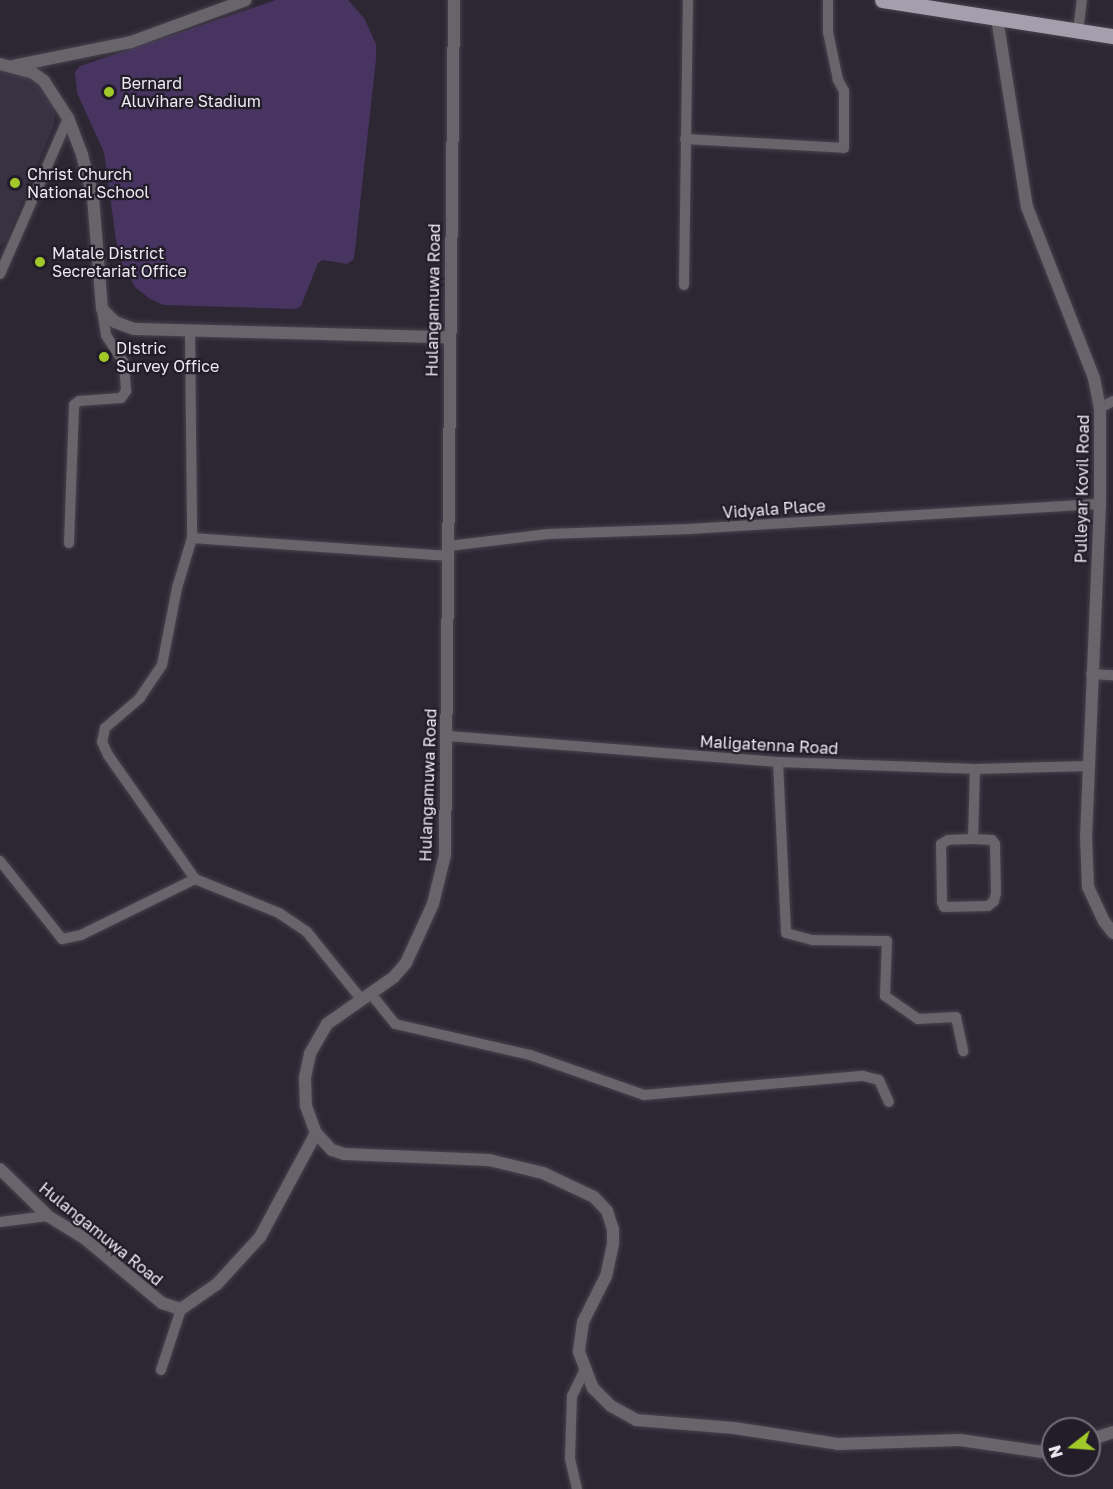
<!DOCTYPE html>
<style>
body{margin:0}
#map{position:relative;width:1113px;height:1489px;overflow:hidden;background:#2c2733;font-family:"Golos Text",sans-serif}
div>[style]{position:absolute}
.built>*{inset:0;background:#393243}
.green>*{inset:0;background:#483461}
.roads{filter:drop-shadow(0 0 2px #47424e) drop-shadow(0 0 2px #47424e)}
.minor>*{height:10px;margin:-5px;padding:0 5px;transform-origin:5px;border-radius:5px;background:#67646b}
.tertiary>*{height:12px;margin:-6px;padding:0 6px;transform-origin:6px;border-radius:6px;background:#67646b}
.primary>*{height:15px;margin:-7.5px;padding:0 7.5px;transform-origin:7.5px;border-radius:7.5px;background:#a49fac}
.dots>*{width:16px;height:16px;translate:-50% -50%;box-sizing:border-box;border:3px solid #221d29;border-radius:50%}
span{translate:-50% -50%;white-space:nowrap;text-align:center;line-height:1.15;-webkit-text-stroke:4.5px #221d29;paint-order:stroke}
.poi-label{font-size:16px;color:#ece9f1}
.left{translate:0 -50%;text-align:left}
.street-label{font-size:16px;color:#ece9f1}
.north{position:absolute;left:1041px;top:1417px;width:60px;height:60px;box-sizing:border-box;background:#221d29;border:2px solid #736f79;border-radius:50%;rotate:253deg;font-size:16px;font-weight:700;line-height:24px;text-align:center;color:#ece9f1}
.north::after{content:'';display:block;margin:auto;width:21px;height:27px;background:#a1c929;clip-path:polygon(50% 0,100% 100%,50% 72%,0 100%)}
</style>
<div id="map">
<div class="built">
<i style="clip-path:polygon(0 68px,37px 80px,51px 98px,55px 113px,54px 125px,6px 241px,0 246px)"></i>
</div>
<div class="green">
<i style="clip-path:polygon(276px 0,348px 0,364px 18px,376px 44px,376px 59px,354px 259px,347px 264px,323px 260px,318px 263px,301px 306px,296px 309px,164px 305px,150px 299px,136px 288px,123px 268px,116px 240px,104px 152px,77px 93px,75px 72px,80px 66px)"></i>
</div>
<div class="roads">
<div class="minor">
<i style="left:1078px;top:31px;width:31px;rotate:-83deg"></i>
<i style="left:685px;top:139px;width:159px;rotate:3.2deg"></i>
<i style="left:844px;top:148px;width:57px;rotate:-90deg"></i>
<i style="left:844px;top:91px;width:13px;rotate:-119deg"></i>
<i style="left:838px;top:80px;width:49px;rotate:-101.8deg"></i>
<i style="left:828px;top:32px;width:32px;rotate:-90deg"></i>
<i style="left:0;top:274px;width:170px;rotate:-66.4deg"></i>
<i style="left:684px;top:285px;width:285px;rotate:-89.2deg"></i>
<i style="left:190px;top:330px;width:208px;rotate:89.4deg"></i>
<i style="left:192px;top:538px;width:52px;rotate:106.7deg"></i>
<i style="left:177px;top:588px;width:78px;rotate:101deg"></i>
<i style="left:162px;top:665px;width:40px;rotate:124deg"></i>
<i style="left:140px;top:698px;width:46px;rotate:139.4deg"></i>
<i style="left:105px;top:728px;width:14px;rotate:102deg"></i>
<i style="left:102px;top:742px;width:14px;rotate:65deg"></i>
<i style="left:108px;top:755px;width:151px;rotate:54.9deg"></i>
<i style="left:195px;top:879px;width:91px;rotate:22deg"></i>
<i style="left:279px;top:913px;width:34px;rotate:34deg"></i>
<i style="left:307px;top:932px;width:86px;rotate:51.1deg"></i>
<i style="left:1100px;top:408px;width:15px;rotate:-28deg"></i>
<i style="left:192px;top:538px;width:258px;rotate:4deg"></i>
<i style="left:69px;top:543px;width:138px;rotate:-87.9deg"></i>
<i style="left:74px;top:405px;width:6px;rotate:-39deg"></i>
<i style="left:79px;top:401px;width:42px;rotate:-4.1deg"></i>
<i style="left:121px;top:398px;width:9px;rotate:-54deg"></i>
<i style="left:126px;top:391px;width:28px;rotate:-94deg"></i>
<i style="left:124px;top:363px;width:33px;rotate:-123deg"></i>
<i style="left:106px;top:335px;width:26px;rotate:-99deg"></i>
<i style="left:449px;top:546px;width:100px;rotate:-6.9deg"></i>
<i style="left:548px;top:534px;width:142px;rotate:-2deg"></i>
<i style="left:690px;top:529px;width:411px;rotate:-3.5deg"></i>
<i style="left:1091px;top:674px;width:22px;rotate:3deg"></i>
<i style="left:448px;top:736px;width:331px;rotate:4.5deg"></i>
<i style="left:778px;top:762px;width:197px;rotate:2deg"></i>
<i style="left:975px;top:769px;width:114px;rotate:-1.5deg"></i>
<i style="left:778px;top:762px;width:171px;rotate:87.3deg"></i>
<i style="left:786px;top:933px;width:27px;rotate:15deg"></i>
<i style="left:812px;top:940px;width:75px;rotate:0.8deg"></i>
<i style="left:887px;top:941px;width:55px;rotate:92.1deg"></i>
<i style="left:885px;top:996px;width:40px;rotate:34.9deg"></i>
<i style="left:918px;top:1019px;width:38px;rotate:-3deg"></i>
<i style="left:956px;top:1017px;width:35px;rotate:78deg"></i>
<i style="left:973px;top:839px;width:25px;rotate:178deg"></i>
<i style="left:948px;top:840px;width:8px;rotate:150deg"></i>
<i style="left:941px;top:844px;width:58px;rotate:89deg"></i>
<i style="left:942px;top:902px;width:5px;rotate:68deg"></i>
<i style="left:944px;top:907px;width:44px;rotate:-1.3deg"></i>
<i style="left:988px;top:906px;width:8px;rotate:-40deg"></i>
<i style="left:994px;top:901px;width:8px;rotate:-76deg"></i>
<i style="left:996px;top:893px;width:49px;rotate:-91.2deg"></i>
<i style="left:995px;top:844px;width:5px;rotate:-127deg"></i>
<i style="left:992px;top:840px;width:19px;rotate:-177deg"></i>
<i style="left:973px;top:839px;width:70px;rotate:-88.4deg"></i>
<i style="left:0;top:861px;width:100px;rotate:51.5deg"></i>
<i style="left:62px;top:939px;width:19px;rotate:-12deg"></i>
<i style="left:81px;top:935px;width:127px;rotate:-26.2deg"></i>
<i style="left:371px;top:994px;width:38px;rotate:51deg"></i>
<i style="left:395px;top:1024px;width:139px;rotate:12.9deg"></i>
<i style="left:530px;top:1055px;width:121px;rotate:19.3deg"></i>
<i style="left:644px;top:1095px;width:220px;rotate:-5deg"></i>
<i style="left:863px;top:1076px;width:16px;rotate:14deg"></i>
<i style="left:879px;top:1080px;width:24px;rotate:66deg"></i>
<i style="left:0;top:1222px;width:48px;rotate:-7.1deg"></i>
<i style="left:161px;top:1370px;width:64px;rotate:-71.8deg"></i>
<i style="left:577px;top:1489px;width:32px;rotate:-103deg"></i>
<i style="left:570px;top:1458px;width:62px;rotate:-88.2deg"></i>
<i style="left:572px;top:1396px;width:30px;rotate:-64deg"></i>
</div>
<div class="tertiary">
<i style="left:454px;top:0;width:855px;rotate:90.6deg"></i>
<i style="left:445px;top:855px;width:50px;rotate:103.8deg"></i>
<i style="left:433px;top:904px;width:65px;rotate:114.6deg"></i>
<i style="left:406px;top:963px;width:18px;rotate:131deg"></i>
<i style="left:394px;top:977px;width:82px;rotate:145deg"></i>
<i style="left:327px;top:1024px;width:34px;rotate:120deg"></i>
<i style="left:310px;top:1054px;width:25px;rotate:102deg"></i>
<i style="left:305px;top:1078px;width:28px;rotate:88deg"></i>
<i style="left:306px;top:1106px;width:29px;rotate:70deg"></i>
<i style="left:316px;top:1133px;width:23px;rotate:47deg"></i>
<i style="left:332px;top:1150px;width:13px;rotate:18deg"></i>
<i style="left:344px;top:1154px;width:145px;rotate:2.4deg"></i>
<i style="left:489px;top:1160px;width:56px;rotate:13.5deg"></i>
<i style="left:543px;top:1173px;width:56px;rotate:25.2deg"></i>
<i style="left:594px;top:1197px;width:19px;rotate:47deg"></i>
<i style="left:607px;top:1211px;width:19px;rotate:72deg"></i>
<i style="left:613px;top:1229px;width:15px;rotate:90deg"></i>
<i style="left:613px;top:1244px;width:33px;rotate:102deg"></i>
<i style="left:606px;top:1276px;width:51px;rotate:116.6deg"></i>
<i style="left:583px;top:1322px;width:30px;rotate:98deg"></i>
<i style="left:579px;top:1352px;width:39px;rotate:69deg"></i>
<i style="left:593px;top:1388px;width:25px;rotate:45deg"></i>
<i style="left:611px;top:1406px;width:29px;rotate:29deg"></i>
<i style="left:636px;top:1420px;width:98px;rotate:4.7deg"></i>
<i style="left:734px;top:1428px;width:105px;rotate:8.7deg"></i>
<i style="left:838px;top:1444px;width:122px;rotate:-1.9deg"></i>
<i style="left:960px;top:1440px;width:83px;rotate:8.3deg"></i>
<i style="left:1042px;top:1452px;width:11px;rotate:-10deg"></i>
<i style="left:997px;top:18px;width:191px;rotate:81deg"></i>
<i style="left:1027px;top:207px;width:184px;rotate:68.6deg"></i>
<i style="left:1094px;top:378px;width:31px;rotate:79deg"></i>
<i style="left:1100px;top:408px;width:96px;rotate:90deg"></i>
<i style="left:1100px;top:504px;width:331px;rotate:92.4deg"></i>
<i style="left:1086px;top:835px;width:52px;rotate:87.8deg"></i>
<i style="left:1088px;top:887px;width:38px;rotate:65deg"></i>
<i style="left:1104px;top:921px;width:15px;rotate:53deg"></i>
<i style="left:0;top:64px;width:34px;rotate:15deg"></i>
<i style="left:33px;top:73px;width:14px;rotate:36deg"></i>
<i style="left:44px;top:81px;width:44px;rotate:57deg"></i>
<i style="left:68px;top:118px;width:40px;rotate:69deg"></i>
<i style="left:82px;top:155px;width:43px;rotate:75.3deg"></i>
<i style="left:93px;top:197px;width:112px;rotate:85.4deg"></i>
<i style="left:102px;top:309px;width:18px;rotate:45deg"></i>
<i style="left:115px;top:322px;width:20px;rotate:20deg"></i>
<i style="left:134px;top:329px;width:315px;rotate:1.5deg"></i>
<i style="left:13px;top:66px;width:120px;rotate:-11.5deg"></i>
<i style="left:131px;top:42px;width:122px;rotate:-20.1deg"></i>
<i style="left:0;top:1169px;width:67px;rotate:44.4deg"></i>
<i style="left:48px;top:1216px;width:42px;rotate:31.4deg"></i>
<i style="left:84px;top:1238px;width:102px;rotate:39.8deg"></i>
<i style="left:162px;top:1303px;width:20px;rotate:18deg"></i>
<i style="left:181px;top:1309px;width:44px;rotate:-34.8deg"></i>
<i style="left:217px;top:1284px;width:64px;rotate:-47.5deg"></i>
<i style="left:260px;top:1237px;width:118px;rotate:-61.7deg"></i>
<i style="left:1089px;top:1440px;width:25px;rotate:-18deg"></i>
</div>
<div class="primary">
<i style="left:882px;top:0;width:234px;rotate:8.9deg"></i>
</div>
</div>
<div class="dots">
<i style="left:109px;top:92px;background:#a1c929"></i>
<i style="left:15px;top:183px;background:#a1c929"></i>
<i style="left:40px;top:262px;background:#a1c929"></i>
<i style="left:104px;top:357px;background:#a1c929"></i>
</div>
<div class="poi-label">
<span class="left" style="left:121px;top:92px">Bernard<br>Aluvihare Stadium</span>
<span class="left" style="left:27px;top:183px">Christ Church<br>National School</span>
<span class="left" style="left:52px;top:262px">Matale District<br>Secretariat Office</span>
<span class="left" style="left:116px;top:357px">DIstric<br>Survey Office</span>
</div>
<div class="street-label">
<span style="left:433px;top:300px;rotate:-89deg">Hulangamuwa Road</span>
<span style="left:1082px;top:489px;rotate:-89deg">Pulleyar Kovil Road</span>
<span style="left:774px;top:509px;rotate:-4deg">Vidyala Place</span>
<span style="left:769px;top:745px;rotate:3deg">Maligatenna Road</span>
<span style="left:428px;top:785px;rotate:-88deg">Hulangamuwa Road</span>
<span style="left:101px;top:1234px;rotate:39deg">Hulangamuwa Road</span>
</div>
<div class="north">N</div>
</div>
